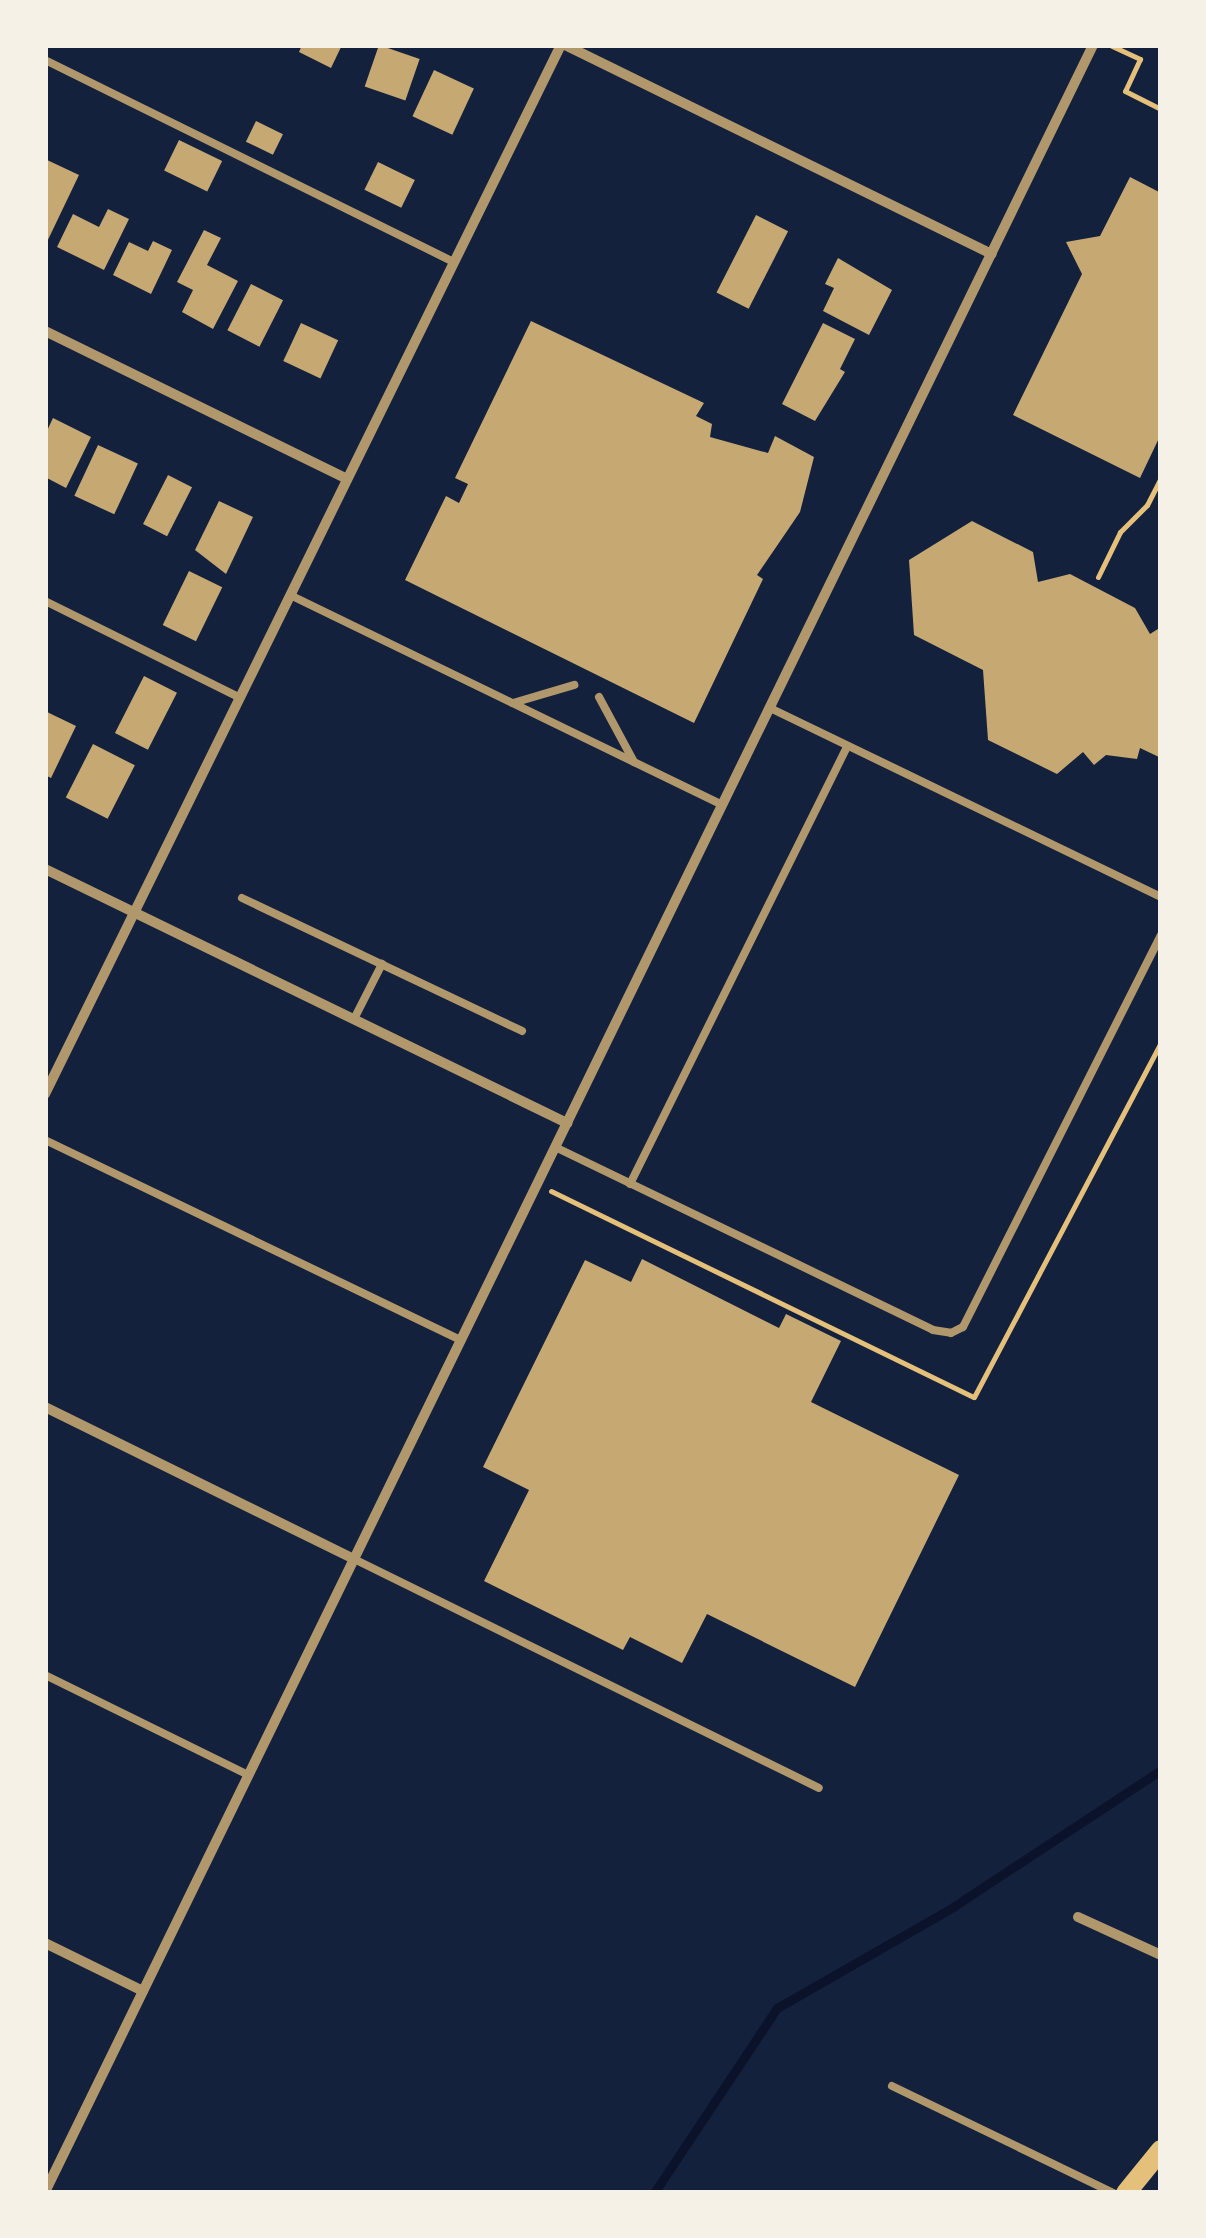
<!DOCTYPE html>
<style>
body{margin:0}
#map{position:relative;width:1206px;height:2238px;overflow:hidden;background:#14213d;font-family:Jost,sans-serif}
div>[style]{position:absolute}
.stream>*{height:9px;margin:-4.5px;padding:0 4.5px;transform-origin:4.5px;border-radius:4.5px;background:#0b132b}
.building>*{inset:0;background:#c6a872;transform-origin:0 0}
.path>*{height:5px;margin:-2.5px;padding:0 2.5px;transform-origin:2.5px;border-radius:2.5px;background:#e5c07b}
.service>*{height:8px;margin:-4px;padding:0 4px;transform-origin:4px;border-radius:4px;background:#b1986c}
.minor>*{height:10px;margin:-5px;padding:0 5px;transform-origin:5px;border-radius:5px;background:#b1986c}
.secondary>*{height:20px;margin:-10px;padding:0 10px;transform-origin:10px;border-radius:10px;background:#e5c07b}
span{translate:-50% -50%;white-space:nowrap;text-align:center;line-height:1.15;-webkit-text-stroke:9px #f6f1e7;paint-order:stroke}
.frame{position:absolute;inset:0;border:48px solid #f6f1e7;pointer-events:none}
</style>
<div id="map">
<div class="stream">
<i style="left:654px;top:2193px;width:222px;rotate:-56.4deg"></i>
<i style="left:777px;top:2008px;width:203px;rotate:-29.8deg"></i>
<i style="left:953px;top:1907px;width:249px;rotate:-33.4deg"></i>
</div>
<div class="building">
<i style="clip-path:polygon(302px 45px,342px 45px,331px 68px,299px 52px)"></i>
<i style="left:379px;top:45px;width:43px;height:44px;rotate:19deg"></i>
<i style="left:434px;top:70px;width:44px;height:51px;rotate:25deg"></i>
<i style="left:256px;top:121px;width:30px;height:23px;rotate:26deg"></i>
<i style="left:179px;top:140px;width:48px;height:34px;rotate:26deg"></i>
<i style="clip-path:polygon(45px 159px,79px 175px,45px 246px)"></i>
<i style="left:378px;top:162px;width:41px;height:31px;rotate:26deg"></i>
<i style="clip-path:polygon(1130px 177px,1161px 193px,1161px 434px,1140px 478px,1013px 415px,1082px 274px,1066px 242px,1100px 236px)"></i>
<i style="clip-path:polygon(108px 209px,129px 219px,104px 270px,57px 247px,73px 214px,99px 227px)"></i>
<i style="left:756px;top:215px;width:36px;height:87px;rotate:27deg"></i>
<i style="clip-path:polygon(204px 230px,221px 238px,207px 265px,238px 281px,213px 329px,182px 312px,193px 290px,177px 282px)"></i>
<i style="clip-path:polygon(153px 241px,172px 250px,151px 294px,113px 275px,129px 242px,148px 251px)"></i>
<i style="clip-path:polygon(838px 258px,892px 290px,869px 335px,823px 311px,834px 288px,825px 284px)"></i>
<i style="left:251px;top:284px;width:36px;height:52px;rotate:27deg"></i>
<i style="clip-path:polygon(531px 321px,704px 403px,696px 416px,712px 424px,710px 437px,768px 453px,775px 436px,814px 457px,800px 512px,757px 575px,763px 579px,694px 723px,405px 580px,446px 496px,459px 503px,468px 484px,455px 478px)"></i>
<i style="left:301px;top:323px;width:41px;height:42px;rotate:25deg"></i>
<i style="clip-path:polygon(823px 323px,855px 339px,840px 369px,845px 372px,815px 421px,782px 404px)"></i>
<i style="clip-path:polygon(53px 418px,91px 437px,66px 488px,45px 477px,45px 435px)"></i>
<i style="left:98px;top:445px;width:44px;height:56px;rotate:25deg"></i>
<i style="left:168px;top:475px;width:27px;height:55px;rotate:27deg"></i>
<i style="clip-path:polygon(219px 501px,253px 517px,226px 574px,195px 550px)"></i>
<i style="clip-path:polygon(972px 521px,1033px 552px,1038px 582px,1070px 574px,1135px 608px,1150px 634px,1161px 627px,1161px 758px,1140px 748px,1137px 759px,1106px 755px,1094px 765px,1083px 752px,1057px 774px,988px 740px,983px 670px,914px 635px,909px 560px)"></i>
<i style="left:189px;top:571px;width:37px;height:60px;rotate:26deg"></i>
<i style="left:144px;top:676px;width:37px;height:64px;rotate:27deg"></i>
<i style="clip-path:polygon(45px 711px,76px 726px,51px 778px,45px 775px)"></i>
<i style="left:93px;top:744px;width:47px;height:60px;rotate:27deg"></i>
<i style="clip-path:polygon(642px 1259px,779px 1328px,786px 1314px,841px 1341px,811px 1402px,959px 1475px,855px 1687px,707px 1614px,682px 1663px,630px 1637px,623px 1650px,484px 1581px,529px 1490px,483px 1467px,585px 1260px,631px 1282px)"></i>
</div>
<div class="path">
<i style="left:1112px;top:46px;width:31px;rotate:25deg"></i>
<i style="left:1140px;top:59px;width:35px;rotate:115deg"></i>
<i style="left:1125px;top:91px;width:40px;rotate:26.6deg"></i>
<i style="left:1098px;top:577px;width:50px;rotate:-63.9deg"></i>
<i style="left:1120px;top:532px;width:38px;rotate:-45deg"></i>
<i style="left:1147px;top:505px;width:31px;rotate:-63deg"></i>
<i style="left:551px;top:1191px;width:470px;rotate:26deg"></i>
<i style="left:974px;top:1397px;width:401px;rotate:-62.2deg"></i>
</div>
<div class="service">
<i style="left:45px;top:60px;width:456px;rotate:26.3deg"></i>
<i style="left:290px;top:595px;width:480px;rotate:25.9deg"></i>
<i style="left:45px;top:601px;width:218px;rotate:26.4deg"></i>
<i style="left:599px;top:697px;width:74px;rotate:61.7deg"></i>
<i style="left:513px;top:703px;width:64px;rotate:-16.4deg"></i>
<i style="left:770px;top:708px;width:434px;rotate:25.8deg"></i>
<i style="left:242px;top:898px;width:310px;rotate:25.4deg"></i>
<i style="left:354px;top:1019px;width:62px;rotate:-63deg"></i>
<i style="left:45px;top:1140px;width:462px;rotate:25.7deg"></i>
<i style="left:555px;top:1147px;width:420px;rotate:25.8deg"></i>
<i style="left:933px;top:1330px;width:18px;rotate:9deg"></i>
<i style="left:951px;top:1333px;width:13px;rotate:-27deg"></i>
<i style="left:963px;top:1327px;width:439px;rotate:-63.2deg"></i>
<i style="left:630px;top:1184px;width:489px;rotate:-63.6deg"></i>
<i style="left:354px;top:1559px;width:518px;rotate:26.22deg"></i>
<i style="left:45px;top:1675px;width:226px;rotate:26.2deg"></i>
<i style="left:892px;top:2086px;width:246px;rotate:25.8deg"></i>
</div>
<div class="minor">
<i style="left:565px;top:45px;width:475px;rotate:26.1deg"></i>
<i style="left:45px;top:331px;width:336px;rotate:26.1deg"></i>
<i style="left:45px;top:869px;width:581px;rotate:25.95deg"></i>
<i style="left:45px;top:1094px;width:1169px;rotate:-63.81deg"></i>
<i style="left:45px;top:1407px;width:344px;rotate:26.2deg"></i>
<i style="left:1078px;top:1917px;width:91px;rotate:24.6deg"></i>
<i style="left:45px;top:1943px;width:109px;rotate:26.1deg"></i>
<i style="left:45px;top:2192px;width:2389px;rotate:-63.98deg"></i>
</div>
<div class="secondary">
<i style="left:1126px;top:2193px;width:55px;rotate:-50.9deg"></i>
</div>
<div class="frame"></div>
</div>
